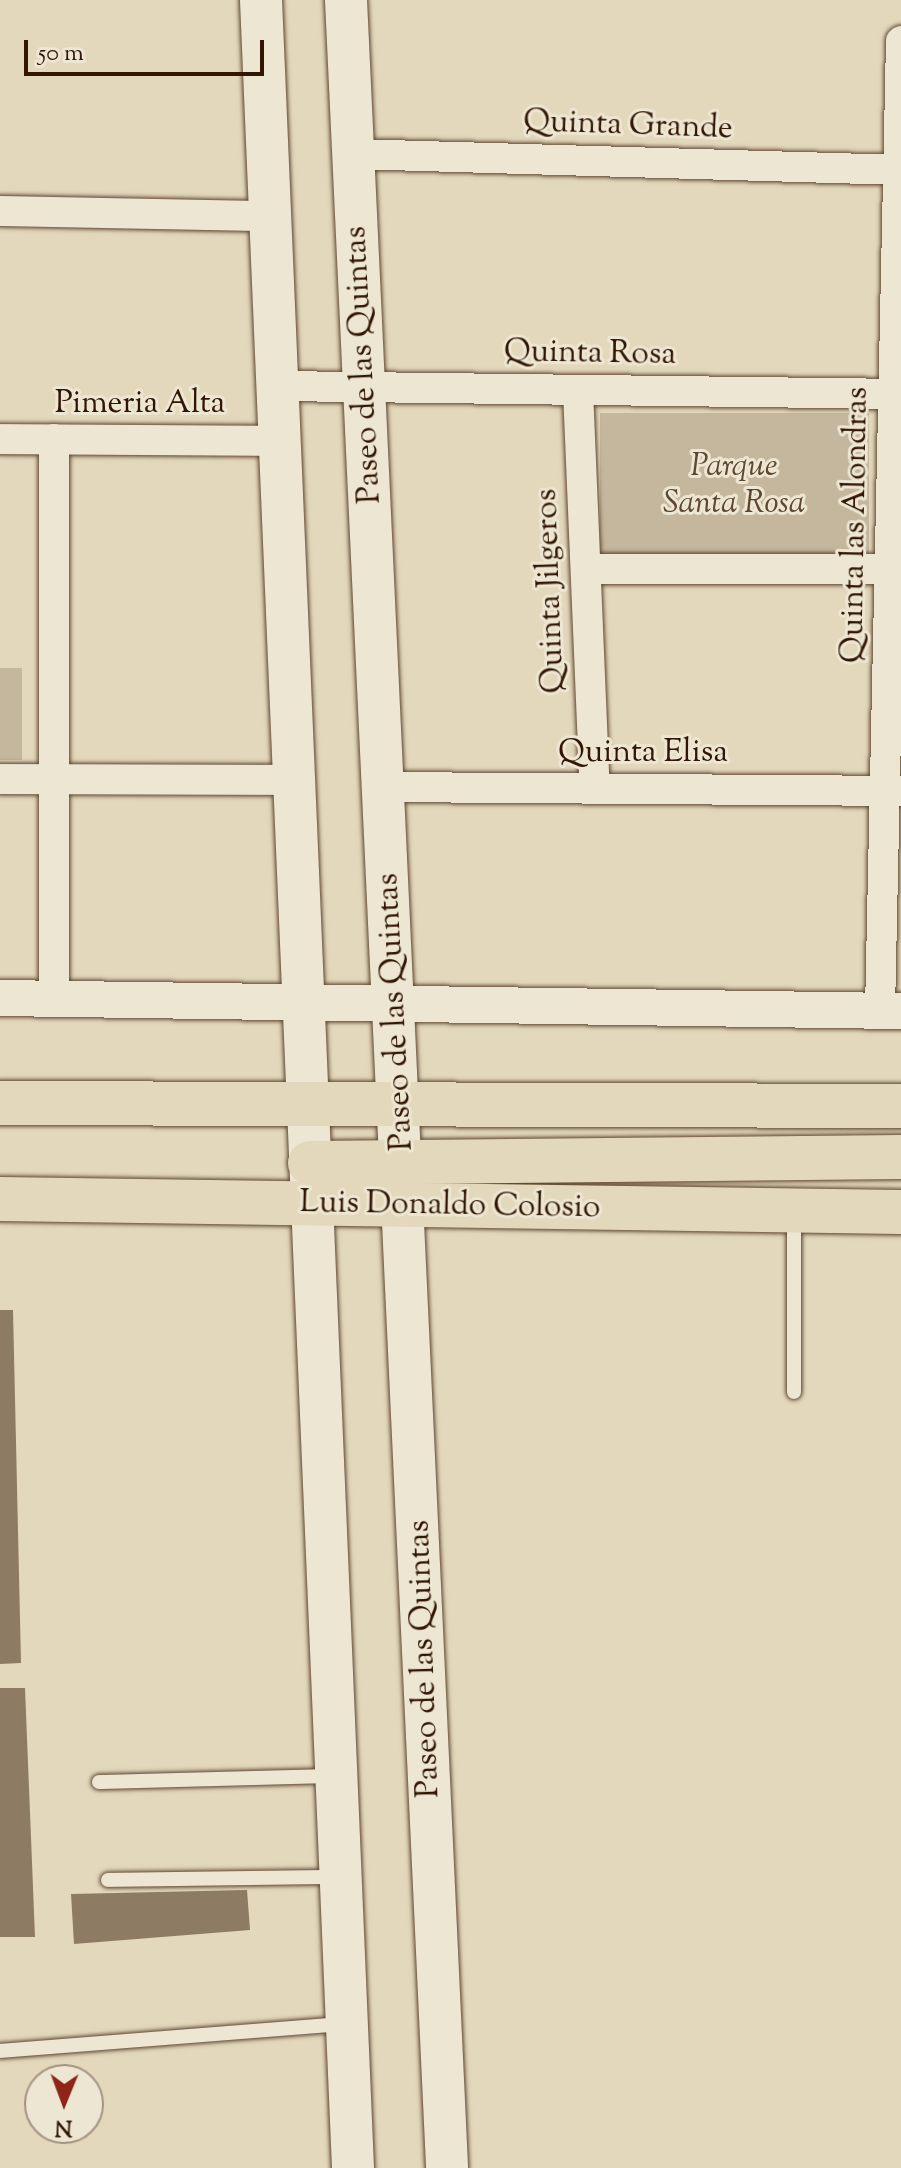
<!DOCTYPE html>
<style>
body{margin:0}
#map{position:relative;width:901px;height:2168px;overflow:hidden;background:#e3d8bc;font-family:"Sorts Mill Goudy",serif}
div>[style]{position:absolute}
.green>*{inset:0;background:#c5b79d;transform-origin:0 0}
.building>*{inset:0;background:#8e7b63}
.roads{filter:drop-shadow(0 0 2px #5e4731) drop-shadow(0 0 2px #5e4731)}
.service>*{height:14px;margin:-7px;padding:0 7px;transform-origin:7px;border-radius:7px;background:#ede6d3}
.minor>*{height:30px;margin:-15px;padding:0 15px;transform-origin:15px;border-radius:15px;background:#ede6d3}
.tertiary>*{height:36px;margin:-18px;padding:0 18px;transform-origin:18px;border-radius:18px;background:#ede6d3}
.secondary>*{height:42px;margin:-21px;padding:0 21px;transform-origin:21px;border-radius:21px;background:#ede6d3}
.primary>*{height:44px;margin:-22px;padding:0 22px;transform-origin:22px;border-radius:22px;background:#e3d8bc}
span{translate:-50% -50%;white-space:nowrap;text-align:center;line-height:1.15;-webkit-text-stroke:6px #ede6d3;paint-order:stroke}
.street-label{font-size:32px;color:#311703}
.park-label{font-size:32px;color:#5d4731;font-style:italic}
.north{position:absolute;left:24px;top:2064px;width:80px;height:80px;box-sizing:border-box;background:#ede6d3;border:2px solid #a29380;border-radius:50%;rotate:181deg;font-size:22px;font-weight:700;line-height:32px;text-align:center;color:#311703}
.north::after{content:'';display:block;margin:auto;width:28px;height:36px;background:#8f2418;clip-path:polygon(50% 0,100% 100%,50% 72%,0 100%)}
.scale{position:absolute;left:24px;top:40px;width:240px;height:36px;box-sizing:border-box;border:4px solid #311703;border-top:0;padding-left:10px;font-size:24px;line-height:28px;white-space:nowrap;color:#311703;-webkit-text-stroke:6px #ede6d3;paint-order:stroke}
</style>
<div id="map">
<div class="green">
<i style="left:600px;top:413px;width:269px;height:146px"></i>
<i style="left:0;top:668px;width:22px;height:92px"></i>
</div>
<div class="building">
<i style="clip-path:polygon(0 1310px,13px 1310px,21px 1663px,0 1664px)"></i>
<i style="clip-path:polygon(0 1688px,25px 1688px,35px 1937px,0 1937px)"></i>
<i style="clip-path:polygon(247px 1890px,250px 1930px,74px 1944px,71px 1894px)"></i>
</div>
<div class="roads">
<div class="service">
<i style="left:794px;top:1215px;width:177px;rotate:90deg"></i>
<i style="left:99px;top:1782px;width:234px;rotate:-1.5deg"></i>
<i style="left:108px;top:1880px;width:229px;rotate:-0.8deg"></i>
<i style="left:0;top:2051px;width:346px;rotate:-4.5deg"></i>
</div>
<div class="minor">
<i style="left:353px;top:154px;width:548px;rotate:1.67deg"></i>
<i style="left:0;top:211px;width:270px;rotate:1.1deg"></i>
<i style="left:277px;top:386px;width:624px;rotate:0.73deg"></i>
<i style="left:578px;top:390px;width:399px;rotate:87.6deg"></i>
<i style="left:0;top:439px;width:280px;rotate:0.4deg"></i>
<i style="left:54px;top:439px;width:559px;rotate:90deg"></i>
<i style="left:586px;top:569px;width:305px"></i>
<i style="left:0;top:779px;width:294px;rotate:0.2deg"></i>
<i style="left:385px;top:787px;width:516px;rotate:0.44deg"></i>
<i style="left:880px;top:1011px;width:970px;rotate:-88.76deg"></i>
</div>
<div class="tertiary">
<i style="left:0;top:998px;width:901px;rotate:0.83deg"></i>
</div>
<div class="secondary">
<i style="left:261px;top:0;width:2170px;rotate:87.57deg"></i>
<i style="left:346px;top:0;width:2170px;rotate:87.33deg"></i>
</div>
<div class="primary">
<i style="left:0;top:1103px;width:901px;rotate:0.19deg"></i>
<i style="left:310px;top:1163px;width:591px;rotate:-0.58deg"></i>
<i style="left:0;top:1199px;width:901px;rotate:0.83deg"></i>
</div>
</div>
<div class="street-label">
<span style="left:628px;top:126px;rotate:2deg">Quinta Grande</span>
<span style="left:590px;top:354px;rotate:1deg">Quinta Rosa</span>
<span style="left:364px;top:365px;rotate:-93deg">Paseo de las Quintas</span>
<span style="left:140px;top:404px">Pimeria Alta</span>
<span style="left:856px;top:525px;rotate:-89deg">Quinta las Alondras</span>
<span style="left:551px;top:591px;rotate:-92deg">Quinta Jilgeros</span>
<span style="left:643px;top:753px">Quinta Elisa</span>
<span style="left:396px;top:1012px;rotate:-93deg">Paseo de las Quintas</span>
<span style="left:450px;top:1206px;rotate:1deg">Luis Donaldo Colosio</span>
<span style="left:425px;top:1659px;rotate:-92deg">Paseo de las Quintas</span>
</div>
<div class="park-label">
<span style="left:734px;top:486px">Parque<br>Santa Rosa</span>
</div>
<div class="north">N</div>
<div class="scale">50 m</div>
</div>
